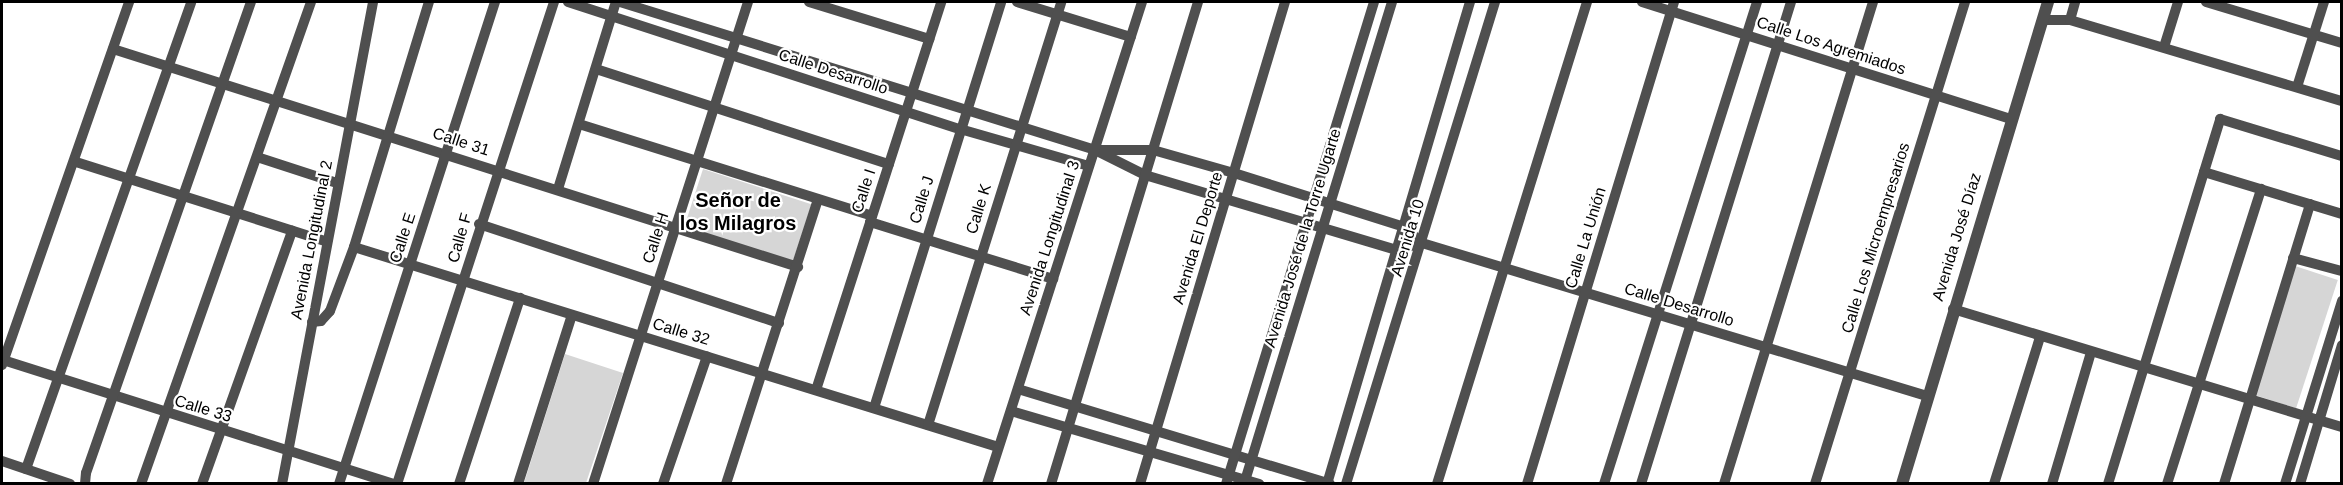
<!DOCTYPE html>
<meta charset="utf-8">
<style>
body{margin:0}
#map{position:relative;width:2343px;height:485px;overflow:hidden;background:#fff;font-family:Arial,sans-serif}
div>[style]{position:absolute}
.green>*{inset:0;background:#d6d6d6;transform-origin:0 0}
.minor>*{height:10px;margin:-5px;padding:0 5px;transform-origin:5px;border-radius:5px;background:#4f4f4f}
.tertiary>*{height:12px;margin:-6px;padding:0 6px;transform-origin:6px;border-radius:6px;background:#4f4f4f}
span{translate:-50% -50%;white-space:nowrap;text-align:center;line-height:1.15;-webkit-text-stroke:4.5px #fff;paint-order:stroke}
.street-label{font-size:16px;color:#000}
.quarter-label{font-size:20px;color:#000;font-weight:700}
.frame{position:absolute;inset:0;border:3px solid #000;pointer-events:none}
</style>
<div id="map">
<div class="green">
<i style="left:703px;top:169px;width:114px;height:61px;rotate:18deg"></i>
<i style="left:2295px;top:266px;width:45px;height:135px;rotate:18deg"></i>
<i style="clip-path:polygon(565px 354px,623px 373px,586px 483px,524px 483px)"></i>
</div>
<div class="minor">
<i style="left:568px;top:2px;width:412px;rotate:18deg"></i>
<i style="left:960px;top:129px;width:134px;rotate:16deg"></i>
<i style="left:620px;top:2px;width:498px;rotate:17.3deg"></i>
<i style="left:1095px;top:150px;width:56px;rotate:26.6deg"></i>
<i style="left:1145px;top:175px;width:263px;rotate:16.6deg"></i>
<i style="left:1397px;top:250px;width:26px;rotate:-16deg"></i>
<i style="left:809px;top:2px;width:126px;rotate:17.1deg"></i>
<i style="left:1017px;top:2px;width:119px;rotate:17.1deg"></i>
<i style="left:1642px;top:2px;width:386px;rotate:17.6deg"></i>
<i style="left:2206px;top:2px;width:142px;rotate:16.8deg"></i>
<i style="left:2043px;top:20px;width:27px"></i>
<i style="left:2070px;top:20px;width:19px;rotate:-74deg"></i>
<i style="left:2070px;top:20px;width:284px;rotate:16.6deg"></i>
<i style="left:2164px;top:47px;width:47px;rotate:-72.7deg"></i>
<i style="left:113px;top:49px;width:719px;rotate:17.65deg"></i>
<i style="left:596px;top:69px;width:308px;rotate:18deg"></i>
<i style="left:2297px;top:87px;width:89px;rotate:-72.4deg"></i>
<i style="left:579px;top:124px;width:307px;rotate:17.4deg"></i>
<i style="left:1095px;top:150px;width:58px"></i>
<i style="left:1153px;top:150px;width:84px;rotate:15.9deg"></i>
<i style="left:1234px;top:173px;width:178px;rotate:17.6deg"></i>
<i style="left:1404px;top:227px;width:24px;rotate:42deg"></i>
<i style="left:1422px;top:243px;width:528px;rotate:16.86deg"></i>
<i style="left:257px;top:157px;width:84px;rotate:18deg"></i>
<i style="left:76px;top:162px;width:261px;rotate:17.6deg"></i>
<i style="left:2204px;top:172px;width:144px;rotate:16.9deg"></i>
<i style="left:558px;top:189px;width:196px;rotate:-72.8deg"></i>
<i style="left:870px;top:222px;width:192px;rotate:17.3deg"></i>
<i style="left:479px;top:224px;width:316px;rotate:18.3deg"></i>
<i style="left:354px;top:247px;width:674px;rotate:17.25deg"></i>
<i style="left:2293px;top:258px;width:51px;rotate:14.9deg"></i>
<i style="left:1953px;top:309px;width:407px;rotate:16.9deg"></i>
<i style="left:312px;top:322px;width:9px;rotate:-6deg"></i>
<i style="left:321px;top:321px;width:13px;rotate:-48deg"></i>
<i style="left:330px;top:311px;width:68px;rotate:-69.4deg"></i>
<i style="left:354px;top:247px;width:256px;rotate:-73deg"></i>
<i style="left:3px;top:360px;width:410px;rotate:17.6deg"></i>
<i style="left:2px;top:365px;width:385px;rotate:-70.7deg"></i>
<i style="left:1018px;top:389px;width:326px;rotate:16.9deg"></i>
<i style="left:816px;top:390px;width:408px;rotate:-72.1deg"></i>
<i style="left:874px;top:408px;width:425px;rotate:-72.6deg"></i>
<i style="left:1011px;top:411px;width:259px;rotate:16.4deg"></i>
<i style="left:928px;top:425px;width:443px;rotate:-72.5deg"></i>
<i style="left:2px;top:461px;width:72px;rotate:18.7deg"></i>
<i style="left:26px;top:469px;width:495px;rotate:-70.5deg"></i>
<i style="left:85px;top:484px;width:11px;rotate:-85deg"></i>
<i style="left:86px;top:473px;width:499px;rotate:-70.7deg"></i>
<i style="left:141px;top:484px;width:511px;rotate:-70.57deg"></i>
<i style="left:202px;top:484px;width:269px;rotate:-70.4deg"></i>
<i style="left:282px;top:484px;width:491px;rotate:-79.3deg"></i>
<i style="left:339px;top:484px;width:507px;rotate:-72.07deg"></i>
<i style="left:397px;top:484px;width:507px;rotate:-71.96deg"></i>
<i style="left:459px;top:484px;width:196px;rotate:-71.8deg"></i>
<i style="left:518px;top:484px;width:177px;rotate:-72.3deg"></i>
<i style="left:593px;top:484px;width:506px;rotate:-72.17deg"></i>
<i style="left:663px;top:484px;width:135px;rotate:-71deg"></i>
<i style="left:726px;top:484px;width:299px;rotate:-72.1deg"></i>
<i style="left:987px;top:484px;width:506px;rotate:-72.17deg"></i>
<i style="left:1051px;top:484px;width:504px;rotate:-73.04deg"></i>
<i style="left:1140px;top:484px;width:503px;rotate:-73.26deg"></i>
<i style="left:1226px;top:484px;width:504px;rotate:-72.93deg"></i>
<i style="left:1244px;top:484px;width:504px;rotate:-72.93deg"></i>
<i style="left:1327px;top:484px;width:503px;rotate:-73.48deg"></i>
<i style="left:1346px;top:484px;width:505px;rotate:-72.82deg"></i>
<i style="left:1437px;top:484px;width:505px;rotate:-72.71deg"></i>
<i style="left:1527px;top:484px;width:504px;rotate:-73.04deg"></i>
<i style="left:1604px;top:484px;width:506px;rotate:-72.39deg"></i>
<i style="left:1641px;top:484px;width:505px;rotate:-72.71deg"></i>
<i style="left:1724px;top:484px;width:505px;rotate:-72.82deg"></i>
<i style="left:1815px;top:484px;width:505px;rotate:-72.71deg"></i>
<i style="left:1994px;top:484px;width:154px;rotate:-72.6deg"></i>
<i style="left:2052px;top:484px;width:138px;rotate:-73.5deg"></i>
<i style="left:2108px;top:484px;width:382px;rotate:-72.9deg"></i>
<i style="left:2220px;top:119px;width:127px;rotate:16.9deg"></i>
<i style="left:2167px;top:484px;width:310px;rotate:-72.3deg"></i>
<i style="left:2224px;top:484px;width:293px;rotate:-72.9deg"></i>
<i style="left:2285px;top:484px;width:192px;rotate:-72.7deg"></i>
<i style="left:2300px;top:484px;width:145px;rotate:-73.2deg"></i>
</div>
<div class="tertiary">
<i style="left:1902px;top:484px;width:504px;rotate:-73.15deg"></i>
</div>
<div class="street-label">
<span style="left:1831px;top:46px;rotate:18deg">Calle Los Agremiados</span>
<span style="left:833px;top:72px;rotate:18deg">Calle Desarrollo</span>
<span style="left:461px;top:142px;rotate:18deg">Calle 31</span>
<span style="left:864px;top:191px;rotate:-72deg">Calle I</span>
<span style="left:922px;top:200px;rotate:-73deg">Calle J</span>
<span style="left:979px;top:209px;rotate:-73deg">Calle K</span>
<span style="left:1957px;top:237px;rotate:-73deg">Avenida José Díaz</span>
<span style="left:403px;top:238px;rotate:-72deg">Calle E</span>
<span style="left:460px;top:238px;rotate:-74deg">Calle F</span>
<span style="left:656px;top:238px;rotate:-72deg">Calle H</span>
<span style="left:1050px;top:238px;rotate:-72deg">Avenida Longitudinal 3</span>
<span style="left:1198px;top:238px;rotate:-73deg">Avenida El Deporte</span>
<span style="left:1303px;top:238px;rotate:-73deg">Avenida José de la Torre Ugarte</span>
<span style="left:1408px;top:238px;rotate:-73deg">Avenida 10</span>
<span style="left:1586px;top:238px;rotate:-73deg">Calle La Unión</span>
<span style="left:1876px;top:238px;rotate:-73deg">Calle Los Microempresarios</span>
<span style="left:312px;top:240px;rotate:-79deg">Avenida Longitudinal 2</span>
<span style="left:1679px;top:305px;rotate:17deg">Calle Desarrollo</span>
<span style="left:681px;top:332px;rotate:17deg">Calle 32</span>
<span style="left:203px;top:409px;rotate:17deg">Calle 33</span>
</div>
<div class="quarter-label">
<span style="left:738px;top:212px">Señor de<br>los Milagros</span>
</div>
<div class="frame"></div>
</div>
